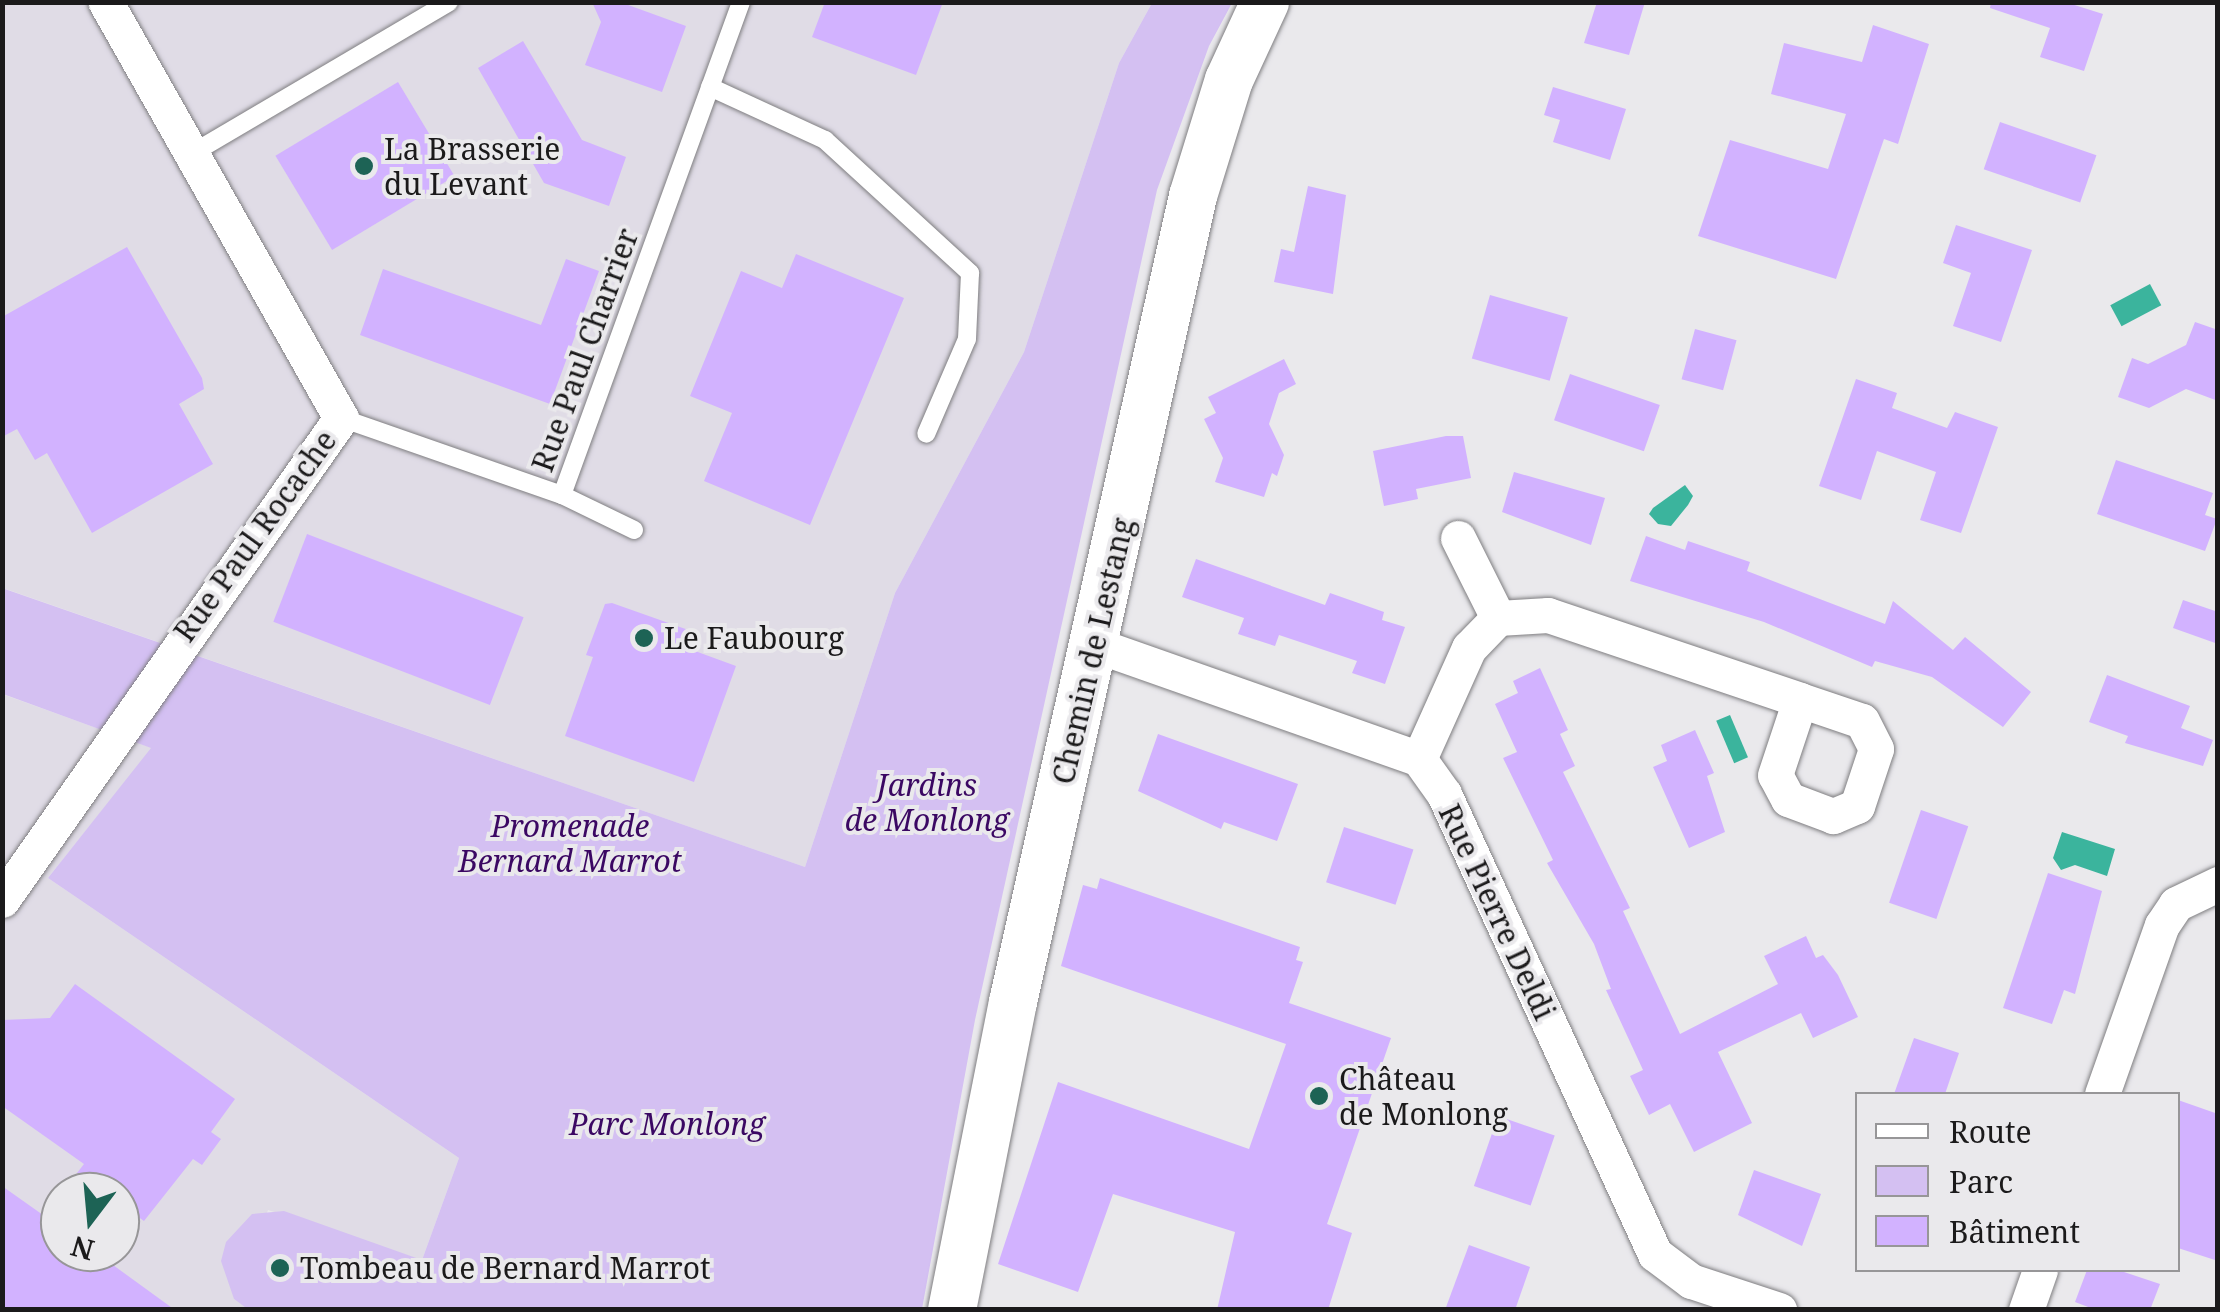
<!DOCTYPE html>
<meta charset="utf-8">
<style>
body{margin:0}
#map{position:relative;width:2220px;height:1312px;overflow:hidden;background:#eae9ec;font-family:"Noto Serif",serif}
div>[style]{position:absolute}
.built>*{inset:0;background:#e0dce6}
.green>*{inset:0;background:#d4c0f2}
.water>*{inset:0;background:#3bb49d;transform-origin:0 0}
.building>*{inset:0;background:#d2b2ff;transform-origin:0 0}
.roads{filter:drop-shadow(0 0 2px #7f7e81) drop-shadow(0 0 2px #7f7e81)}
.lane>*{height:18px;margin:-9px;padding:0 9px;transform-origin:9px;border-radius:9px;background:#fff}
.street>*{height:35px;margin:-17.5px;padding:0 17.5px;transform-origin:17.5px;border-radius:17.5px;background:#fff}
.secondary>*{height:48px;margin:-24px;padding:0 24px;transform-origin:24px;border-radius:24px;background:#fff}
.dots>*{width:28px;height:28px;translate:-50% -50%;box-sizing:border-box;border:5px solid #eae9ec;border-radius:50%}
span{translate:-50% -50%;white-space:nowrap;text-align:center;line-height:1.15;-webkit-text-stroke:8px #eae9ec;paint-order:stroke}
.poi-label{font-size:30px;color:#1b1a1b}
.left{translate:0 -50%;text-align:left}
.street-label{font-size:30px;color:#1b1a1b}
.park-label{font-size:30px;color:#3b0863;font-style:italic}
.frame{position:absolute;inset:0;border:5px solid #1b1a1b;pointer-events:none}
.legend{position:absolute;left:1855px;top:1092px;width:325px;height:180px;box-sizing:border-box;background:#eae9ec;border:2px solid #979698;margin:0;padding:12px 18px;list-style:none;font-size:30px;color:#1b1a1b}
.legend li{display:flex;align-items:center;gap:20px;height:50px}
.legend b{width:50px;border:2px solid #979698}
.north{position:absolute;left:40px;top:1172px;width:100px;height:100px;box-sizing:border-box;background:#eae9ec;border:2px solid #979698;border-radius:50%;rotate:196deg;font-size:28px;font-weight:700;line-height:40px;text-align:center;color:#1b1a1b}
.north::after{content:'';display:block;margin:auto;width:35px;height:45px;background:#1d6355;clip-path:polygon(50% 0,100% 100%,50% 72%,0 100%)}
</style>
<div id="map">
<div class="built">
<i style="clip-path:polygon(3px 3px,1152px 3px,1119px 63px,1024px 352px,895px 593px,805px 867px,3px 588px)"></i>
<i style="clip-path:polygon(evenodd,2px 694px,152px 748px,48px 878px,459px 1158px,422px 1260px,268px 1210px,234px 1299px,249px 1309px,3px 1309px,2px 694px,60px 1192px,120px 1192px,120px 1252px,60px 1252px,60px 1192px)"></i>
</div>
<div class="green">
<i style="clip-path:polygon(1152px 3px,1232px 3px,1209px 46px,1157px 190px,975px 1020px,922px 1309px,249px 1310px,234px 1299px,221px 1261px,226px 1242px,252px 1214px,284px 1211px,422px 1260px,459px 1158px,48px 878px,151px 748px,3px 694px,2px 588px,805px 867px,895px 593px,1024px 352px,1119px 63px)"></i>
</div>
<div class="water">
<i style="left:2150px;top:284px;width:24px;height:45px;rotate:62deg"></i>
<i style="clip-path:polygon(1685px 485px,1693px 496px,1688px 505px,1671px 526px,1658px 524px,1649px 514px,1653px 508px)"></i>
<i style="left:1730px;top:715px;width:46px;height:15px;rotate:67deg"></i>
<i style="clip-path:polygon(2062px 832px,2115px 849px,2107px 876px,2075px 865px,2061px 870px,2053px 858px)"></i>
</div>
<div class="building">
<i style="clip-path:polygon(592px 2px,620px 2px,686px 26px,662px 92px,585px 65px,601px 22px)"></i>
<i style="clip-path:polygon(825px 2px,943px 2px,916px 75px,812px 37px)"></i>
<i style="clip-path:polygon(1597px 2px,1645px 2px,1629px 55px,1584px 43px)"></i>
<i style="clip-path:polygon(1991px 2px,2065px 2px,2103px 14px,2084px 71px,2040px 57px,2050px 28px,1990px 8px)"></i>
<i style="clip-path:polygon(1873px 25px,1929px 44px,1898px 144px,1884px 139px,1836px 279px,1698px 236px,1730px 140px,1828px 169px,1846px 114px,1771px 94px,1784px 43px,1862px 62px)"></i>
<i style="clip-path:polygon(523px 41px,582px 140px,626px 157px,609px 206px,544px 183px,478px 68px)"></i>
<i style="left:398px;top:82px;width:110px;height:143px;rotate:59deg"></i>
<i style="clip-path:polygon(1553px 87px,1626px 109px,1610px 160px,1553px 142px,1560px 120px,1544px 115px)"></i>
<i style="left:2000px;top:122px;width:102px;height:50px;rotate:19deg"></i>
<i style="clip-path:polygon(1308px 186px,1346px 195px,1333px 294px,1274px 282px,1281px 249px,1294px 252px)"></i>
<i style="clip-path:polygon(1956px 225px,2032px 250px,2001px 342px,1953px 326px,1971px 273px,1943px 263px)"></i>
<i style="clip-path:polygon(127px 247px,202px 378px,204px 389px,179px 404px,213px 464px,92px 533px,47px 453px,35px 460px,17px 429px,2px 437px,2px 317px)"></i>
<i style="clip-path:polygon(796px 254px,904px 298px,810px 525px,704px 481px,732px 413px,690px 396px,741px 271px,782px 288px)"></i>
<i style="clip-path:polygon(566px 259px,599px 271px,550px 404px,360px 335px,383px 269px,541px 325px)"></i>
<i style="left:1490px;top:295px;width:81px;height:66px;rotate:16deg"></i>
<i style="clip-path:polygon(2195px 322px,2218px 330px,2218px 401px,2186px 389px,2149px 408px,2118px 397px,2132px 358px,2148px 364px,2186px 345px)"></i>
<i style="left:1695px;top:329px;width:43px;height:52px;rotate:15deg"></i>
<i style="clip-path:polygon(1284px 359px,1296px 384px,1279px 393px,1269px 424px,1284px 455px,1277px 476px,1272px 473px,1264px 497px,1215px 482px,1223px 458px,1204px 419px,1216px 413px,1208px 397px)"></i>
<i style="left:1570px;top:374px;width:95px;height:49px;rotate:19deg"></i>
<i style="clip-path:polygon(1856px 379px,1897px 393px,1892px 408px,1947px 428px,1955px 412px,1998px 427px,1961px 533px,1920px 520px,1936px 472px,1877px 451px,1861px 500px,1819px 486px)"></i>
<i style="clip-path:polygon(1446px 436px,1463px 436px,1471px 478px,1416px 489px,1418px 499px,1384px 506px,1373px 451px)"></i>
<i style="clip-path:polygon(2116px 460px,2213px 493px,2205px 515px,2217px 519px,2205px 551px,2097px 514px)"></i>
<i style="clip-path:polygon(1514px 472px,1605px 498px,1591px 545px,1502px 512px)"></i>
<i style="left:307px;top:534px;width:232px;height:94px;rotate:21deg"></i>
<i style="clip-path:polygon(1646px 536px,1685px 550px,1688px 541px,1750px 562px,1747px 571px,1885px 624px,1893px 601px,1953px 650px,1965px 637px,2031px 692px,2003px 727px,1932px 677px,1875px 661px,1872px 667px,1764px 622px,1630px 581px)"></i>
<i style="clip-path:polygon(1196px 559px,1325px 605px,1330px 593px,1384px 612px,1382px 620px,1405px 627px,1385px 684px,1352px 673px,1357px 661px,1279px 635px,1275px 646px,1238px 634px,1244px 618px,1182px 597px)"></i>
<i style="clip-path:polygon(2183px 600px,2218px 612px,2218px 644px,2173px 628px)"></i>
<i style="clip-path:polygon(612px 603px,694px 632px,695px 651px,736px 666px,694px 782px,565px 736px,593px 657px,586px 655px,605px 604px)"></i>
<i style="clip-path:polygon(1540px 668px,1568px 730px,1560px 734px,1575px 766px,1563px 772px,1630px 908px,1623px 911px,1680px 1034px,1778px 984px,1764px 956px,1806px 936px,1816px 958px,1823px 955px,1838px 975px,1858px 1017px,1813px 1038px,1801px 1013px,1718px 1052px,1752px 1123px,1694px 1152px,1670px 1104px,1649px 1115px,1630px 1076px,1643px 1070px,1606px 990px,1611px 989px,1594px 944px,1547px 863px,1553px 860px,1503px 758px,1517px 752px,1495px 704px,1518px 693px,1513px 681px)"></i>
<i style="clip-path:polygon(2107px 675px,2190px 706px,2181px 728px,2213px 740px,2203px 766px,2125px 743px,2128px 736px,2089px 722px)"></i>
<i style="clip-path:polygon(1695px 730px,1714px 773px,1707px 776px,1725px 832px,1689px 848px,1653px 767px,1667px 761px,1661px 745px)"></i>
<i style="clip-path:polygon(1158px 734px,1298px 784px,1277px 841px,1224px 822px,1221px 829px,1138px 791px)"></i>
<i style="left:1921px;top:810px;width:50px;height:98px;rotate:19deg"></i>
<i style="left:1344px;top:827px;width:73px;height:58px;rotate:18deg"></i>
<i style="clip-path:polygon(2048px 873px,2102px 891px,2075px 994px,2064px 990px,2052px 1024px,2003px 1008px)"></i>
<i style="clip-path:polygon(1100px 878px,1300px 947px,1296px 960px,1303px 962px,1289px 1003px,1391px 1038px,1327px 1224px,1352px 1233px,1328px 1310px,1217px 1310px,1235px 1232px,1113px 1194px,1078px 1292px,998px 1264px,1058px 1082px,1249px 1149px,1286px 1044px,1061px 966px,1083px 885px,1097px 889px)"></i>
<i style="clip-path:polygon(75px 984px,235px 1099px,211px 1132px,221px 1139px,202px 1165px,193px 1159px,144px 1221px,120px 1204px,120px 1192px,103px 1192px,77px 1173px,84px 1164px,2px 1106px,2px 1020px,50px 1018px)"></i>
<i style="clip-path:polygon(1914px 1038px,1959px 1053px,1945px 1094px,1894px 1094px)"></i>
<i style="clip-path:polygon(2178px 1100px,2218px 1114px,2218px 1261px,2178px 1248px)"></i>
<i style="left:1498px;top:1116px;width:60px;height:74px;rotate:19deg"></i>
<i style="clip-path:polygon(1754px 1170px,1821px 1194px,1802px 1246px,1738px 1215px)"></i>
<i style="clip-path:polygon(2px 1186px,60px 1227px,60px 1252px,122px 1252px,113px 1265px,175px 1310px,2px 1310px)"></i>
<i style="clip-path:polygon(1469px 1245px,1530px 1267px,1515px 1310px,1445px 1310px)"></i>
<i style="clip-path:polygon(2087px 1270px,2118px 1270px,2160px 1284px,2150px 1310px,2096px 1310px,2075px 1302px)"></i>
</div>
<div class="roads">
<div class="lane">
<i style="left:710px;top:87px;width:127px;rotate:24.7deg"></i>
<i style="left:825px;top:140px;width:197px;rotate:42.5deg"></i>
<i style="left:970px;top:273px;width:66px;rotate:92.6deg"></i>
<i style="left:967px;top:339px;width:103px;rotate:113.3deg"></i>
<i style="left:193px;top:153px;width:297px;rotate:-30.5deg"></i>
<i style="left:341px;top:418px;width:234px;rotate:19.2deg"></i>
<i style="left:562px;top:495px;width:80px;rotate:25.9deg"></i>
<i style="left:562px;top:495px;width:524px;rotate:-70.04deg"></i>
</div>
<div class="street">
<i style="left:1458px;top:538px;width:89px;rotate:63.4deg"></i>
<i style="left:1096px;top:645px;width:343px;rotate:19.4deg"></i>
<i style="left:1419px;top:759px;width:43px;rotate:54.5deg"></i>
<i style="left:1444px;top:794px;width:506px;rotate:65.36deg"></i>
<i style="left:1655px;top:1254px;width:45px;rotate:36.9deg"></i>
<i style="left:1691px;top:1281px;width:93px;rotate:18.2deg"></i>
<i style="left:1419px;top:759px;width:122px;rotate:-65.8deg"></i>
<i style="left:1469px;top:648px;width:42px;rotate:-46deg"></i>
<i style="left:1498px;top:618px;width:50px;rotate:-3.4deg"></i>
<i style="left:1548px;top:615px;width:266px;rotate:18.6deg"></i>
<i style="left:1800px;top:700px;width:65px;rotate:18.7deg"></i>
<i style="left:1862px;top:721px;width:31px;rotate:63deg"></i>
<i style="left:1876px;top:749px;width:60px;rotate:108.4deg"></i>
<i style="left:1857px;top:806px;width:26px;rotate:157deg"></i>
<i style="left:1833px;top:816px;width:48px;rotate:-159.3deg"></i>
<i style="left:1788px;top:799px;width:27px;rotate:-118deg"></i>
<i style="left:1775px;top:775px;width:79px;rotate:-71.6deg"></i>
<i style="left:2px;top:900px;width:589px;rotate:-54.88deg"></i>
<i style="left:341px;top:418px;width:478px;rotate:-119.5deg"></i>
<i style="left:2102px;top:1094px;width:179px;rotate:-70.5deg"></i>
<i style="left:2162px;top:925px;width:25px;rotate:-56deg"></i>
<i style="left:2176px;top:904px;width:47px;rotate:-25.5deg"></i>
<i style="left:2026px;top:1310px;width:42px;rotate:-70.7deg"></i>
</div>
<div class="secondary">
<i style="left:952px;top:1310px;width:314px;rotate:-78.8deg"></i>
<i style="left:1013px;top:1002px;width:826px;rotate:-77.41deg"></i>
<i style="left:1193px;top:196px;width:121px;rotate:-72.8deg"></i>
<i style="left:1229px;top:80px;width:86px;rotate:-65.2deg"></i>
</div>
</div>
<div class="dots">
<i style="left:364px;top:166px;background:#1d6355"></i>
<i style="left:644px;top:638px;background:#1d6355"></i>
<i style="left:1319px;top:1096px;background:#1d6355"></i>
<i style="left:280px;top:1268px;background:#1d6355"></i>
</div>
<div class="poi-label">
<span class="left" style="left:384px;top:166px">La Brasserie<br>du Levant</span>
<span class="left" style="left:664px;top:638px">Le Faubourg</span>
<span class="left" style="left:1339px;top:1096px">Château<br>de Monlong</span>
<span class="left" style="left:300px;top:1268px">Tombeau de Bernard Marrot</span>
</div>
<div class="street-label">
<span style="left:585px;top:350px;rotate:-70deg">Rue Paul Charrier</span>
<span style="left:255px;top:536px;rotate:-54deg">Rue Paul Rocache</span>
<span style="left:1093px;top:651px;rotate:-77deg">Chemin de Lestang</span>
<span style="left:1497px;top:912px;rotate:65deg">Rue Pierre Deldi</span>
</div>
<div class="park-label">
<span style="left:927px;top:802px">Jardins<br>de Monlong</span>
<span style="left:570px;top:843px">Promenade<br>Bernard Marrot</span>
<span style="left:667px;top:1124px">Parc Monlong</span>
</div>
<div class="frame"></div>
<ul class="legend">
<li><b style="height:12px;background:#fff"></b>Route</li>
<li><b style="height:28px;background:#d4c0f2"></b>Parc</li>
<li><b style="height:28px;background:#d2b2ff"></b>Bâtiment</li>
</ul>
<div class="north">N</div>
</div>
